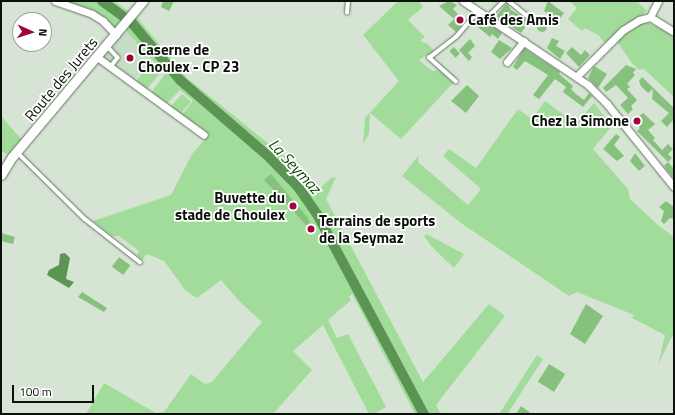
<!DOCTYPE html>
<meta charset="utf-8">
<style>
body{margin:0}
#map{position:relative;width:675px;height:415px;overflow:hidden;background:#d6e5d3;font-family:"Titillium Web",sans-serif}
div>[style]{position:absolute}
.built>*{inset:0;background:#c8ddc5}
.green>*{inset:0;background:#a2dc9a;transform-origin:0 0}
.water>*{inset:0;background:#5b9453}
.river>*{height:10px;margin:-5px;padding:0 5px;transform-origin:5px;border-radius:5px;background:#5b9453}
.building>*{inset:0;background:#86c17e;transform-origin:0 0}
.round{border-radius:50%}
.roads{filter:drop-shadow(0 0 1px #667464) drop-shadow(0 0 1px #667464)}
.lane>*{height:3.5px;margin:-1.75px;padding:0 1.75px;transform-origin:1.75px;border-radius:1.75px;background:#fff}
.street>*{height:7px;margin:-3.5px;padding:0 3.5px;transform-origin:3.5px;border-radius:3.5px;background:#fff}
.secondary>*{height:9px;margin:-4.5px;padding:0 4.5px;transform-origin:4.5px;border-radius:4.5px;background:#fff}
.dots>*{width:11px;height:11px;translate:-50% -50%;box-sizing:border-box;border:2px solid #fff;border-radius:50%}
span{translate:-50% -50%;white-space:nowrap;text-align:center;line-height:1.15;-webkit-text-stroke:3.5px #fff;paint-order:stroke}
.poi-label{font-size:15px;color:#0b100a;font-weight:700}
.left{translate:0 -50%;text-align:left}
.right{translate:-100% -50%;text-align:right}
.street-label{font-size:15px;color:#0b100a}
.water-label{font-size:16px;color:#0e4b06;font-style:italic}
.frame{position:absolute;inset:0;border:2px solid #0b100a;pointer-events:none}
.north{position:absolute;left:12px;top:12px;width:40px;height:40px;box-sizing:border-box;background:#fff;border:1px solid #9d9f9d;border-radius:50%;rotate:93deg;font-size:11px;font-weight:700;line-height:16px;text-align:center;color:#0b100a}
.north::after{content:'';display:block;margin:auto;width:14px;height:18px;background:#a1033c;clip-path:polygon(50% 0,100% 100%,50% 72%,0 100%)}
.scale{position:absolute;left:12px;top:385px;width:82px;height:18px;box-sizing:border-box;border:2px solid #0b100a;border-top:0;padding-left:5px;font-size:12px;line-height:14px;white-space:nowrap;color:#0b100a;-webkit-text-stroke:3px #fff;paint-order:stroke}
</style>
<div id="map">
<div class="built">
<i style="clip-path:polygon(127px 32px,153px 60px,131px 84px,96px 63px,118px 37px)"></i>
</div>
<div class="green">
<i style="clip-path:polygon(55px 1px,114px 1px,130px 12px,116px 35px,103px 21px)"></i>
<i style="clip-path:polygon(398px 1px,419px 1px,423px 7px,408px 20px,425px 37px,420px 41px,428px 44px,434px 51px,419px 60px,432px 71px,440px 70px,453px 83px,401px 139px,370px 113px,369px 134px,363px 144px,365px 118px,399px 81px,363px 35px)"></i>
<i style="clip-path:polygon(570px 1px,637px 1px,647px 11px,605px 43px,598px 35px,585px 28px,582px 31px,568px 19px,577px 8px)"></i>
<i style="clip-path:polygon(136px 16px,187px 78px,290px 161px,317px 191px,331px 178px,336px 177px,326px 199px,423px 382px,489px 304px,505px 316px,436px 405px,441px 414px,415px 414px,352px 294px,349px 297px,351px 300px,328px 320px,337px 338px,348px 334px,386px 407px,377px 412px,378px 414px,369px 414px,323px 325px,293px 351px,312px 370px,273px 414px,86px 414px,104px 383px,156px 413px,164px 412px,191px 374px,205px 384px,212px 382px,262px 322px,239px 301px,221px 280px,197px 298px,186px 291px,164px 261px,147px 254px,142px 260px,137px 255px,139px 251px,119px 236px,112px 236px,93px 221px,171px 195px,192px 154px,206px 138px,179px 118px,193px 101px,180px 90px,166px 104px,151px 93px,165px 74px,127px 32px,127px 28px)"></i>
<i style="clip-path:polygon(646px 22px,674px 35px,674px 97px,644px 69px,639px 70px,631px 62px,616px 40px,634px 26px)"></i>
<i style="clip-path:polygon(151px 62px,160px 73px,147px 89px,136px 81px)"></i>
<i style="left:182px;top:94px;width:12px;height:17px;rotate:42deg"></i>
<i style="clip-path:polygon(545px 101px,576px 124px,594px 103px,612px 126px,593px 149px,628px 189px,630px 199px,658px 225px,674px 237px,674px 332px,658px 365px,665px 335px,632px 318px,634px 315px,577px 292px,569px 296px,461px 223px,402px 176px,419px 155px,418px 162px,468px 205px,481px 189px,443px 156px,449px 149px,476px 168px,518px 109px,532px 119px)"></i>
<i style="clip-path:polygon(1px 116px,22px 140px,9px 155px,1px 151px)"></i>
<i style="clip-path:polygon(426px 234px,464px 254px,454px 268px,432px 247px,424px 236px)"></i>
<i style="clip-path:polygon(537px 355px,543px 359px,510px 410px,508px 414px,499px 414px)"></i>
</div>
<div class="water">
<i style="clip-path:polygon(65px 253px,70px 258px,66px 279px,74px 282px,69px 288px,47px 275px,49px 270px,59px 265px,60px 254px)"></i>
</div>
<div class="river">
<i style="left:102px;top:1px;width:37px;rotate:36deg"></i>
<i style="left:132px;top:23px;width:75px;rotate:49.9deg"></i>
<i style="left:180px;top:80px;width:116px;rotate:40.8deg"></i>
<i style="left:268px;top:156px;width:43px;rotate:45.9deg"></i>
<i style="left:298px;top:187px;width:33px;rotate:55deg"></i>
<i style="left:317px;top:214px;width:227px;rotate:61.9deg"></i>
</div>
<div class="building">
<i style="clip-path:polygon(163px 1px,174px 1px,169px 11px,161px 7px)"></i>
<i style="clip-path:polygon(449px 1px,457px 5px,453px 9px,458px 14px,454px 18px,456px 17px,463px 24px,456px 32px,448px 25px,454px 19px,439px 6px)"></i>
<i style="clip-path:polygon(548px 1px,564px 13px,558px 21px,544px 11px)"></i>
<i style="clip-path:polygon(507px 3px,511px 10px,530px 21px,521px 33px,496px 16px)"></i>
<i style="clip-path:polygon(478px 17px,502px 33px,498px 39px,492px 34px,490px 37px,473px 23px)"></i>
<i class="round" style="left:537px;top:22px;width:10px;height:10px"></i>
<i style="clip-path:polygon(552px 38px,559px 41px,556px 46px,565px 51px,560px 59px,547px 48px)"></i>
<i style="clip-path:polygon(470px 39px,475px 46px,468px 53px,472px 57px,469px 61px,459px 50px)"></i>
<i style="clip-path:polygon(499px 40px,512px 48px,500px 59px,491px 52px)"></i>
<i style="left:454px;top:47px;width:9px;height:6px;rotate:49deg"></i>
<i style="clip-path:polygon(572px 47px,581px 55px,585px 50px,590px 55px,579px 67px,566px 53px)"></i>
<i style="clip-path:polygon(524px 48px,560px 72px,559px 74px,573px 86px,571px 89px,576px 94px,584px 100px,589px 93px,592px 96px,583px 107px,563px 92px,566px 87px,555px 79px,539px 99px,533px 95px,548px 75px,525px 61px,517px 70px,513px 67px)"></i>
<i style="clip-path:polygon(626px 65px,636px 69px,633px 73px,635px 75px,627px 84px,630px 87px,627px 89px,637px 100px,631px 106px,633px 109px,628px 114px,620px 105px,628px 98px,616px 85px,606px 92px,603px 88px)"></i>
<i style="clip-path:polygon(594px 66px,607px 74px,598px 88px,588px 78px)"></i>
<i style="clip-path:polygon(642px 77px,674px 108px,674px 119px,667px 127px,661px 121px,669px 113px,652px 99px,653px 89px,648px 93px,641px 86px,639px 81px)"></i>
<i style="clip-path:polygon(467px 85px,479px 96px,466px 113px,451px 101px)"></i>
<i style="clip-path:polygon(643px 113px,655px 124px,648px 130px,655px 138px,653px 140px,662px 150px,668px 144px,673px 149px,668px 154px,672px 158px,668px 162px,674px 169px,674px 179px,664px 166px,668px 162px,637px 131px,640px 128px,634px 120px)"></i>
<i style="clip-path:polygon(616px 134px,620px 137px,614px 145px,624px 156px,617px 161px,603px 149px)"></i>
<i style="clip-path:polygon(635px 153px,645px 166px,639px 171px,630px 161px)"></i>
<i style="clip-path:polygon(271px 174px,308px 218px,310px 223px,307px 226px,264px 180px)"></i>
<i style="clip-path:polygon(666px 201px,674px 207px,674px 219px,670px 218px,664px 224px,661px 221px,664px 211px,659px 207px)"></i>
<i style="clip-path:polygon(1px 233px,15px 237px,13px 244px,1px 241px)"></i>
<i style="left:119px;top:257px;width:14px;height:12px;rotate:36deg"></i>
<i style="clip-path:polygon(82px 292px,107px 308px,104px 312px,78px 297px)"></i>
<i style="clip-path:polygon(586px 304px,603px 316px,585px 344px,570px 334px)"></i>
<i style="left:549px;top:364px;width:19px;height:21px;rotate:32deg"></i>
<i style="clip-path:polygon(521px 406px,532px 414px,516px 414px)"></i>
</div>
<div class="roads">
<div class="lane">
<i style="left:509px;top:1px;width:22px;rotate:39deg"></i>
<i style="left:347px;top:13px;width:12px;rotate:-85deg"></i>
<i style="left:488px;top:17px;width:23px;rotate:-45deg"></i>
<i style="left:107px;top:46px;width:16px;rotate:47deg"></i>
<i style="left:118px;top:58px;width:11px;rotate:128deg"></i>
<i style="left:456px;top:82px;width:36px;rotate:-138deg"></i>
<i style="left:429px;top:58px;width:34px;rotate:-38deg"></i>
<i style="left:456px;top:37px;width:33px;rotate:-49deg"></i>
<i style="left:17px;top:152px;width:95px;rotate:44.6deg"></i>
<i style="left:85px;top:219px;width:70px;rotate:38deg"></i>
</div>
<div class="street">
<i style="left:55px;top:1px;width:39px;rotate:19deg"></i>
<i style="left:92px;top:14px;width:13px;rotate:32deg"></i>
<i style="left:103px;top:21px;width:19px;rotate:47deg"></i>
<i style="left:463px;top:1px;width:151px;rotate:33.9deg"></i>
<i style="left:588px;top:85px;width:27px;rotate:45deg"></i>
<i style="left:607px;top:104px;width:107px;rotate:51.1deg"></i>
<i style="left:650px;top:17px;width:18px;rotate:-63deg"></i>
<i style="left:97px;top:57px;width:132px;rotate:36.1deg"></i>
<i style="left:507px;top:62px;width:27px;rotate:-51deg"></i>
<i style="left:577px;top:76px;width:65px;rotate:-45deg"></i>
<i style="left:623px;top:30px;width:19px;rotate:-32deg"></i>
<i style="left:639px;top:20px;width:11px;rotate:-15deg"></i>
<i style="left:650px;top:17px;width:28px;rotate:32deg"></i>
</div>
<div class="secondary">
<i style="left:1px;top:175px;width:21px;rotate:-59deg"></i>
<i style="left:12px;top:157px;width:204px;rotate:-50deg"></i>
</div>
</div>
<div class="dots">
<i style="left:460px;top:20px;background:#a1033c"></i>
<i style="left:130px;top:58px;background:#a1033c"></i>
<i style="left:637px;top:121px;background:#a1033c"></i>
<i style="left:293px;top:206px;background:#a1033c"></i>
<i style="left:311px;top:229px;background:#a1033c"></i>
</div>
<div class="poi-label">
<span class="left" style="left:468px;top:20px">Café des Amis</span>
<span class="left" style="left:138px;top:58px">Caserne de<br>Choulex - CP 23</span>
<span class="right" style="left:629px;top:121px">Chez la Simone</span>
<span class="right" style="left:285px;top:206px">Buvette du<br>stade de Choulex</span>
<span class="left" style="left:319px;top:229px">Terrains de sports<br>de la Seymaz</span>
</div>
<div class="street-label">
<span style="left:61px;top:79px;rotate:-50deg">Route des Jurets</span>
</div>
<div class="water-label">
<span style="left:295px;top:166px;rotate:47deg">La Seymaz</span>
</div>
<div class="frame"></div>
<div class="north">N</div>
<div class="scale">100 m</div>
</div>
